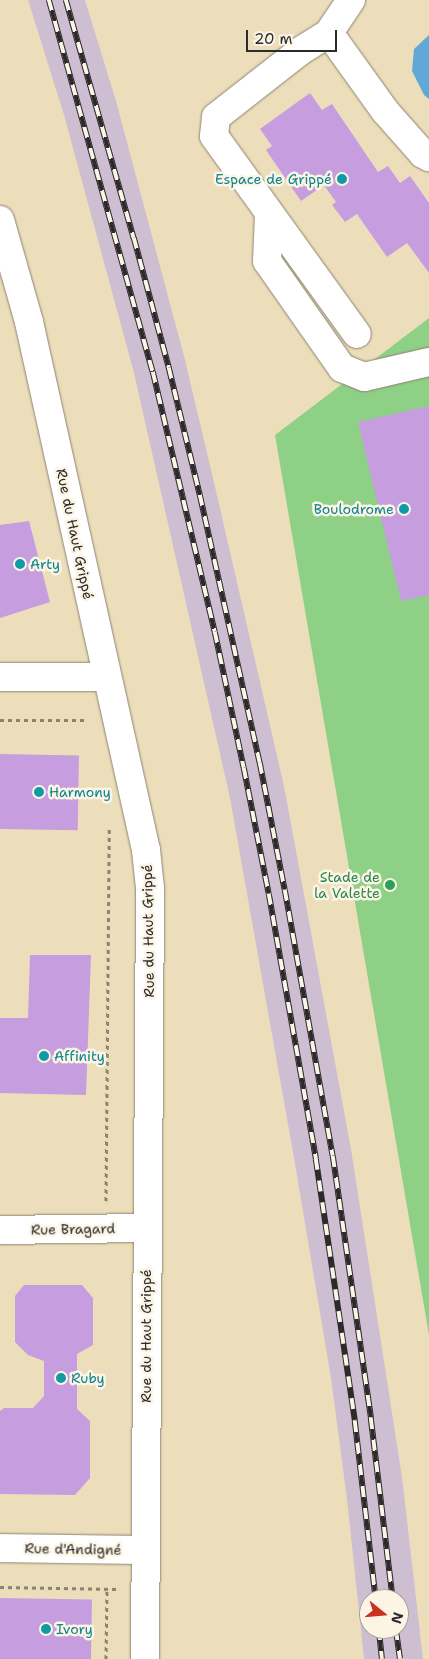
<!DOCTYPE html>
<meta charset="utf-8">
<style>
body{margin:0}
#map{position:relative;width:429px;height:1659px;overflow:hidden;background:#eddebb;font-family:"Shantell Sans",sans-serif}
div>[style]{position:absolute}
.industrial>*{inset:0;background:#cebed2}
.green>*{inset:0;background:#8fd087}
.water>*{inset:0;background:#60a9d7}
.building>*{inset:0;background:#c69dde;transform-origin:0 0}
.path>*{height:3px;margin-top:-1.5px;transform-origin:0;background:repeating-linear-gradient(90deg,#8c8473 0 4px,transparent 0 8px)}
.roads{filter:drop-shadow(0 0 1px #8c8473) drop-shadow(0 0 1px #8c8473)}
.minor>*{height:28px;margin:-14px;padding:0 14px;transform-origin:14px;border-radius:14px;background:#fff}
.rail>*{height:5.5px;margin-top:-2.75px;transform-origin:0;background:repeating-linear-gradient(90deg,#fcf5e5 0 11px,#2b2b2b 0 22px);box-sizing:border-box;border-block:1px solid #2b2b2b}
.dots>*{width:14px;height:14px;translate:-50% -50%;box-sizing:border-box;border:2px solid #fcf5e5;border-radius:50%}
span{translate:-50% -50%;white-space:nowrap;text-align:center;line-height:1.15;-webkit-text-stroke:5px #fcf5e5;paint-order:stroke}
.culture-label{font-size:14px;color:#0d838f}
.right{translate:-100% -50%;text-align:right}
.left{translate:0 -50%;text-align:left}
.street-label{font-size:14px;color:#2b2b2b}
.leisure-label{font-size:14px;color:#27864d}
.north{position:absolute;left:359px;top:1589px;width:50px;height:50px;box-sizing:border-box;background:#fcf5e5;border:1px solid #a8a49b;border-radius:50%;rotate:107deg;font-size:14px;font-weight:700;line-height:20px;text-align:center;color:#2b2b2b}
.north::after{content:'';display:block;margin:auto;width:18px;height:22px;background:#c8321e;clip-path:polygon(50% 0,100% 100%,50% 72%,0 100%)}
.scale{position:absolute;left:246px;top:30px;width:91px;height:22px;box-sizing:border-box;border:2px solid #2b2b2b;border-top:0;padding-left:6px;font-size:15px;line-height:18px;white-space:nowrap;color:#2b2b2b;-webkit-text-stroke:4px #fcf5e5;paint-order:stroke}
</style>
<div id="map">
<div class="industrial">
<i style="clip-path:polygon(evenodd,28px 0,85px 0,116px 101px,185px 360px,216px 491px,284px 786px,351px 1149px,402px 1477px,423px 1659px,364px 1659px,347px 1499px,331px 1378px,294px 1158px,230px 798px,134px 373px,64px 115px,28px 0,369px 1599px,399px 1599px,399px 1629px,369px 1629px,369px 1599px)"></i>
</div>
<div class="green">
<i style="clip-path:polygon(429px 318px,429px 1335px,275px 435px)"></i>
</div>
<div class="water">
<i style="clip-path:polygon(429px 35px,429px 99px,424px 95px,412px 71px,414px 49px)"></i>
</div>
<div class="building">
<i style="clip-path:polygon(310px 93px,322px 110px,332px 104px,378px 172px,388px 166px,400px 183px,410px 176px,429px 203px,429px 273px,407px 243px,387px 257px,357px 214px,345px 222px,332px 205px,336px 202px,324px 185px,301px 201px,266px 150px,272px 146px,260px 129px)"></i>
<i style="clip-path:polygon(429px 406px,429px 595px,401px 601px,358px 422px)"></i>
<i style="clip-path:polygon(29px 521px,50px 602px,0 618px,0 525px)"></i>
<i style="left:0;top:754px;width:79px;height:75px;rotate:1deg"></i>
<i style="clip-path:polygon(30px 955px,91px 955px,86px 1095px,0 1093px,0 1018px,28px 1018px)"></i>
<i style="clip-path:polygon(24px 1285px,82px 1285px,93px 1298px,93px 1345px,77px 1354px,77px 1409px,90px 1421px,90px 1478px,75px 1495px,0 1494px,0 1411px,4px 1408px,33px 1408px,44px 1396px,44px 1361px,28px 1355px,15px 1342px,15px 1296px)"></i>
<i style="left:0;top:1598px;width:92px;height:61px;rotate:1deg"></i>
</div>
<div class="path">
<i style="left:0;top:720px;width:87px"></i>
<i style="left:106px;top:1201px;width:374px;rotate:-89.5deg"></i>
<i style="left:0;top:1587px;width:117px;rotate:1deg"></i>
<i style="left:106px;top:1659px;width:70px;rotate:-89.2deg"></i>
</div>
<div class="roads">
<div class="minor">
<i style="left:351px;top:0;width:40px;rotate:124deg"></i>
<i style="left:329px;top:33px;width:36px;rotate:148deg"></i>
<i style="left:299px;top:52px;width:105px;rotate:141.9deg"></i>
<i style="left:216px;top:117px;width:19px;rotate:96deg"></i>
<i style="left:214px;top:136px;width:244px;rotate:54.2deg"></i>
<i style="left:329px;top:33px;width:96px;rotate:54.3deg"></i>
<i style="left:385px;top:111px;width:57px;rotate:48.5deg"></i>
<i style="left:423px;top:154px;width:7px;rotate:27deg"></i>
<i style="left:269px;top:214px;width:47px;rotate:92.4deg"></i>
<i style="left:267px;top:261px;width:131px;rotate:55deg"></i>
<i style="left:342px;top:368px;width:24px;rotate:22deg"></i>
<i style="left:364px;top:377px;width:67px;rotate:-13deg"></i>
<i style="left:0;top:220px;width:106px;rotate:74.1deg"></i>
<i style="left:29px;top:322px;width:541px;rotate:77.51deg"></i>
<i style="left:146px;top:850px;width:39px;rotate:84deg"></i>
<i style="left:150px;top:889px;width:770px;rotate:90.37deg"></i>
<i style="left:0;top:677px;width:106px"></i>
<i style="left:0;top:1230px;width:146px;rotate:-0.8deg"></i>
<i style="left:0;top:1548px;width:145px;rotate:0.8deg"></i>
</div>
</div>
<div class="rail">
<i style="left:49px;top:0;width:386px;rotate:74.4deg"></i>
<i style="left:153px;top:372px;width:267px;rotate:76.6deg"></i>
<i style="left:215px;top:632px;width:139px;rotate:78deg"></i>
<i style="left:244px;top:768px;width:128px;rotate:78.8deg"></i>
<i style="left:269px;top:894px;width:269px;rotate:79.9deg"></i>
<i style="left:316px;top:1159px;width:265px;rotate:81.5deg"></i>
<i style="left:355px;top:1421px;width:179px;rotate:83.3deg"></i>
<i style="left:66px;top:0;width:248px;rotate:74.1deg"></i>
<i style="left:134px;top:238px;width:135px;rotate:74.9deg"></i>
<i style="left:169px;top:368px;width:131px;rotate:76.3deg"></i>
<i style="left:200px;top:495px;width:275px;rotate:77.4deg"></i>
<i style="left:260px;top:763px;width:129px;rotate:78.9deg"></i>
<i style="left:285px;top:890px;width:270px;rotate:79.8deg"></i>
<i style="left:333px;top:1156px;width:265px;rotate:81.7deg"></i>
<i style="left:371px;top:1418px;width:182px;rotate:83.1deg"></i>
<i style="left:379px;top:1629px;width:30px;rotate:84deg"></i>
<i style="left:396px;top:1629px;width:30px;rotate:82deg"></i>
</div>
<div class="dots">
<i style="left:342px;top:179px;background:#0f9aa8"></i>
<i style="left:404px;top:509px;background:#0f9aa8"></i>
<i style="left:20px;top:564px;background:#0f9aa8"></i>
<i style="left:39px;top:792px;background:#0f9aa8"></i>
<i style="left:390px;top:885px;background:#2e9e5b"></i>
<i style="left:44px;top:1056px;background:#0f9aa8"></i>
<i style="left:61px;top:1378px;background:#0f9aa8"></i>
<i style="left:46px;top:1629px;background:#0f9aa8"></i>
</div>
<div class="culture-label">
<span class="right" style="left:332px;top:179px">Espace de Grippé</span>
<span class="right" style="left:394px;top:509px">Boulodrome</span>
<span class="left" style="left:30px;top:564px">Arty</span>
<span class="left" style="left:49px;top:792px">Harmony</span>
<span class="left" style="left:54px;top:1056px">Affinity</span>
<span class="left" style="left:71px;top:1378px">Ruby</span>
<span class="left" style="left:56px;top:1629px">Ivory</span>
</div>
<div class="street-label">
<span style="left:75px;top:534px;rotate:78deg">Rue du Haut Grippé</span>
<span style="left:148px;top:931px;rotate:-91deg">Rue du Haut Grippé</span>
<span style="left:73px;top:1229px;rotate:-1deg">Rue Bragard</span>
<span style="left:146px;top:1336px;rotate:-90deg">Rue du Haut Grippé</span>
<span style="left:73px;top:1549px;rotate:1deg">Rue d'Andigné</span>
</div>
<div class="leisure-label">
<span class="right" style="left:380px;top:885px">Stade de<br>la Valette</span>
</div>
<div class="north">N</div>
<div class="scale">20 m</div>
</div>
